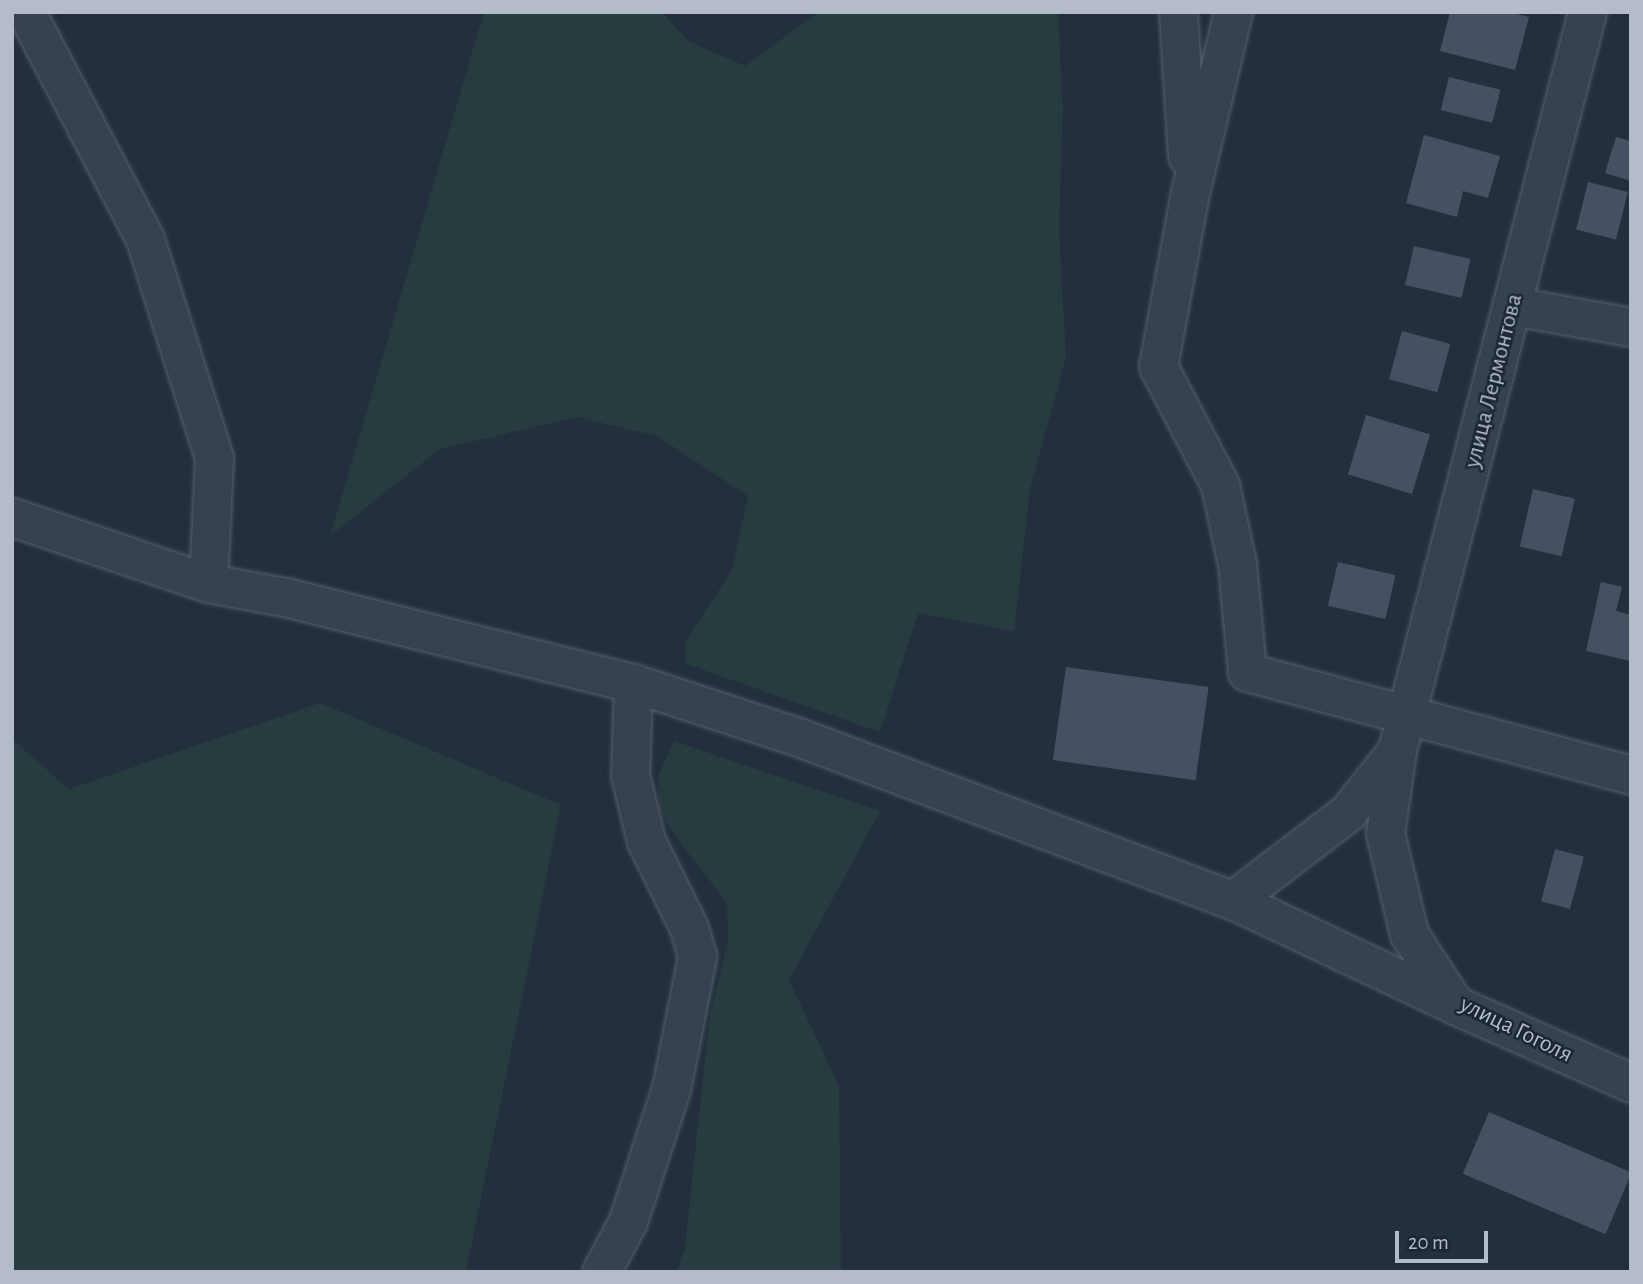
<!DOCTYPE html>
<meta charset="utf-8">
<style>
body{margin:0}
#map{position:relative;width:1643px;height:1284px;overflow:hidden;background:#242f3e;font-family:"Alegreya Sans",sans-serif}
div>[style]{position:absolute}
.green>*{inset:0;background:#263c3f}
.building>*{inset:0;background:#455162;transform-origin:0 0}
.roads{filter:drop-shadow(0 0 2px #565f6c) drop-shadow(0 0 2px #565f6c)}
.minor>*{height:37px;margin:-18.5px;padding:0 18.5px;transform-origin:18.5px;border-radius:18.5px;background:#38414e}
span{translate:-50% -50%;white-space:nowrap;text-align:center;line-height:1.15;-webkit-text-stroke:5px #1d2633;paint-order:stroke}
.street-label{font-size:24px;color:#b4bcc9}
.frame{position:absolute;inset:0;border:14px solid #b4bcc9;pointer-events:none}
.scale{position:absolute;left:1395px;top:1231px;width:93px;height:32px;box-sizing:border-box;border:4px solid #b4bcc9;border-top:0;padding-left:9px;font-size:21px;line-height:24px;white-space:nowrap;color:#b4bcc9;-webkit-text-stroke:5px #1d2633;paint-order:stroke}
</style>
<div id="map">
<div class="green">
<i style="clip-path:polygon(484px 12px,662px 12px,688px 41px,745px 66px,819px 12px,1058px 12px,1063px 109px,1059px 230px,1066px 358px,1030px 489px,1014px 631px,918px 613px,880px 732px,686px 664px,685px 642px,732px 570px,748px 496px,657px 436px,577px 417px,440px 449px,330px 536px)"></i>
<i style="clip-path:polygon(320px 703px,561px 805px,466px 1272px,12px 1272px,12px 739px,69px 789px)"></i>
<i style="clip-path:polygon(674px 741px,880px 811px,789px 980px,839px 1086px,841px 1272px,677px 1272px,685px 1247px,709px 1020px,728px 942px,727px 903px,672px 832px,658px 806px,659px 774px)"></i>
</div>
<div class="building">
<i style="clip-path:polygon(1450px 12px,1509px 12px,1529px 17px,1515px 70px,1440px 51px)"></i>
<i style="left:1449px;top:77px;width:53px;height:34px;rotate:14deg"></i>
<i style="clip-path:polygon(1424px 135px,1500px 156px,1488px 198px,1463px 191px,1457px 217px,1406px 203px)"></i>
<i style="clip-path:polygon(1616px 137px,1631px 141px,1631px 181px,1605px 173px)"></i>
<i style="left:1588px;top:182px;width:41px;height:49px;rotate:14deg"></i>
<i style="left:1414px;top:246px;width:58px;height:40px;rotate:13deg"></i>
<i style="left:1402px;top:331px;width:50px;height:50px;rotate:15deg"></i>
<i style="left:1366px;top:415px;width:67px;height:62px;rotate:17deg"></i>
<i style="left:1533px;top:489px;width:43px;height:59px;rotate:13deg"></i>
<i style="left:1338px;top:562px;width:59px;height:45px;rotate:13deg"></i>
<i style="clip-path:polygon(1601px 582px,1622px 587px,1616px 611px,1631px 615px,1631px 661px,1586px 651px)"></i>
<i style="left:1066px;top:667px;width:144px;height:94px;rotate:8deg"></i>
<i style="left:1555px;top:849px;width:30px;height:54px;rotate:15deg"></i>
<i style="left:1489px;top:1112px;width:155px;height:67px;rotate:23deg"></i>
</div>
<div class="roads">
<div class="minor">
<i style="left:26px;top:12px;width:256px;rotate:62.3deg"></i>
<i style="left:145px;top:239px;width:230px;rotate:72.5deg"></i>
<i style="left:214px;top:458px;width:125px;rotate:92.7deg"></i>
<i style="left:1178px;top:12px;width:144px;rotate:86.4deg"></i>
<i style="left:1233px;top:12px;width:185px;rotate:103.4deg"></i>
<i style="left:1190px;top:192px;width:177px;rotate:100.4deg"></i>
<i style="left:1158px;top:366px;width:134px;rotate:62.5deg"></i>
<i style="left:1220px;top:485px;width:81px;rotate:77.9deg"></i>
<i style="left:1237px;top:564px;width:108px;rotate:84.7deg"></i>
<i style="left:1247px;top:672px;width:398px;rotate:15deg"></i>
<i style="left:1587px;top:12px;width:762px;rotate:104.44deg"></i>
<i style="left:1397px;top:750px;width:84px;rotate:98.2deg"></i>
<i style="left:1385px;top:833px;width:104px;rotate:76.6deg"></i>
<i style="left:1409px;top:934px;width:85px;rotate:57.1deg"></i>
<i style="left:1455px;top:1005px;width:193px;rotate:23.9deg"></i>
<i style="left:1513px;top:306px;width:120px;rotate:10.1deg"></i>
<i style="left:12px;top:517px;width:207px;rotate:18.6deg"></i>
<i style="left:208px;top:583px;width:78px;rotate:10.3deg"></i>
<i style="left:285px;top:597px;width:358px;rotate:13.9deg"></i>
<i style="left:633px;top:683px;width:177px;rotate:18.1deg"></i>
<i style="left:801px;top:738px;width:461px;rotate:20.6deg"></i>
<i style="left:1233px;top:900px;width:246px;rotate:25.3deg"></i>
<i style="left:1233px;top:900px;width:145px;rotate:-37.4deg"></i>
<i style="left:1348px;top:812px;width:79px;rotate:-51.7deg"></i>
<i style="left:601px;top:1272px;width:58px;rotate:-62.1deg"></i>
<i style="left:628px;top:1221px;width:139px;rotate:-72deg"></i>
<i style="left:671px;top:1089px;width:136px;rotate:-78.9deg"></i>
<i style="left:697px;top:956px;width:29px;rotate:-106deg"></i>
<i style="left:689px;top:928px;width:97px;rotate:-116.3deg"></i>
<i style="left:646px;top:841px;width:68px;rotate:-103.6deg"></i>
<i style="left:630px;top:775px;width:92px;rotate:-88.1deg"></i>
</div>
</div>
<div class="street-label">
<span style="left:1494px;top:381px;rotate:-76deg">улица Лермонтова</span>
<span style="left:1516px;top:1030px;rotate:26deg">улица Гоголя</span>
</div>
<div class="frame"></div>
<div class="scale">20 m</div>
</div>
